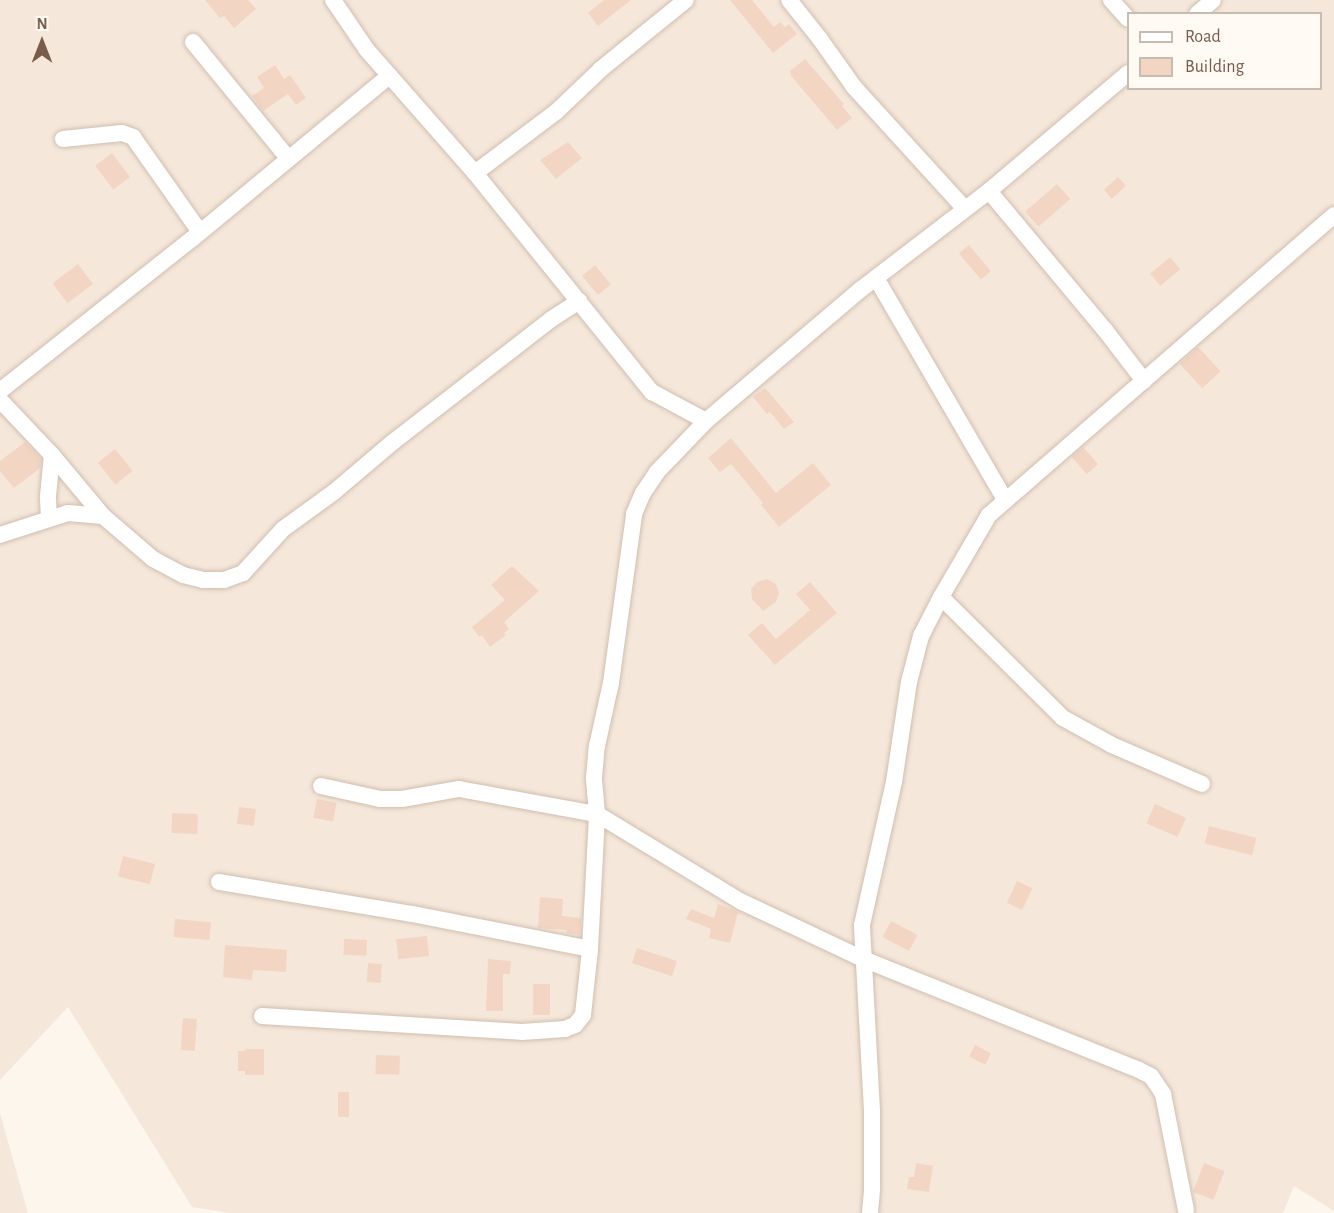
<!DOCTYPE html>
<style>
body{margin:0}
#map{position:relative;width:1334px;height:1213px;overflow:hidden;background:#fdf6ec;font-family:"Alegreya Sans",sans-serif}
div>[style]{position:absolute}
.residential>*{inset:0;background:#f5e8da}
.building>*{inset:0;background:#f3d5c3;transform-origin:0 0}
.roads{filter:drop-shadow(0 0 2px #d1beb0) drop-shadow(0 0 2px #d1beb0)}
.minor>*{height:16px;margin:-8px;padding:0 8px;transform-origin:8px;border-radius:8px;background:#fff}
span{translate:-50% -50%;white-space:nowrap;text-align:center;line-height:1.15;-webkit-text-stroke:6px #fffaf3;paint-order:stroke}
.legend{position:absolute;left:1127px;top:12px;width:195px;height:78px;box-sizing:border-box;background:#fffaf3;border:2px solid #cabbb1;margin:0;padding:8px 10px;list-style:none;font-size:18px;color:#7a5c4d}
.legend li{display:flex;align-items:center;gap:12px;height:30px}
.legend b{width:30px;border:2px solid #cabbb1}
.north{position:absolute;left:12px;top:12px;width:60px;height:60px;-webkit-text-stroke:4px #fffaf3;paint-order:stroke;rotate:0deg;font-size:16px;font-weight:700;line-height:24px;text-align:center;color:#7a5c4d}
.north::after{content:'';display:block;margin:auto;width:21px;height:27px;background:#7a5c4d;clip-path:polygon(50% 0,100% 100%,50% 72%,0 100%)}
</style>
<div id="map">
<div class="residential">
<i style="clip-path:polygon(evenodd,0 0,1334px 0,1334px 1211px,1294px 1186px,1283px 1213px,230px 1213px,192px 1207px,68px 1007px,0 1080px,0 0,1128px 14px,1320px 14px,1320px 88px,1128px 88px,1128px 14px)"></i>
<i style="clip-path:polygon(0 1113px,28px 1213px,0 1213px)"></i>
</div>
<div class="building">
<i style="clip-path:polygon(205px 0,248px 0,256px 9px,234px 28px,224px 16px,220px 18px)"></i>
<i style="clip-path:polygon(604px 0,631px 0,598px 26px,588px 13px)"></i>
<i style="clip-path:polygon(730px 0,752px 0,774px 27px,780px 22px,785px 27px,789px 24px,797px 34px,773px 53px)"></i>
<i style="clip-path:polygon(805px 59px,844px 104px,842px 106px,852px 118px,837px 130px,791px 76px,790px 71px)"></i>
<i style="clip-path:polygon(275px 65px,284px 79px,290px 75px,306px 98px,296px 105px,288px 94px,263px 111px,252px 96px,264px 88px,257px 77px)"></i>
<i style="clip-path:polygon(568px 142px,582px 158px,556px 179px,540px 160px)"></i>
<i style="left:112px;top:153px;width:30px;height:21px;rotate:53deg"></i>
<i style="left:1118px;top:177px;width:12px;height:19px;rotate:48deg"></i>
<i style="left:1057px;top:184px;width:20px;height:42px;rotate:49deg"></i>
<i style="left:969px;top:245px;width:34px;height:13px;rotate:50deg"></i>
<i style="left:1170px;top:257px;width:16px;height:26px;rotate:50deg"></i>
<i style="left:78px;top:264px;width:25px;height:32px;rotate:53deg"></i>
<i style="left:595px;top:265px;width:25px;height:17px;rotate:50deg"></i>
<i style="left:1198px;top:347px;width:33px;height:25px;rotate:47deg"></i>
<i style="clip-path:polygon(765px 388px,794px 422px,784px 429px,770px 412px,767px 414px,753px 397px)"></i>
<i style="clip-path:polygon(731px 438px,776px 493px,813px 463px,831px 485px,779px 527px,761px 505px,763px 503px,731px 464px,720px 472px,708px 458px)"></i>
<i style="clip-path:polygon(25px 442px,41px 459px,40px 468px,14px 488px,0 471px,0 461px)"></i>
<i style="left:1083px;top:447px;width:23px;height:15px;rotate:49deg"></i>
<i style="left:115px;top:449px;width:28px;height:22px;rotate:51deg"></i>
<i style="clip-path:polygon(512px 566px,539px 591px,504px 622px,509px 629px,504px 633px,506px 635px,490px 647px,482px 635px,479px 637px,472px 627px,505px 600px,491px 585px)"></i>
<i style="clip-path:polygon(767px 579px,776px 584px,779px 593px,776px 602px,763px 611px,752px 599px,751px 589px,757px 582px)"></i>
<i style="clip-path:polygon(810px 582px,837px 613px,775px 665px,748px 635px,762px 623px,776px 639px,810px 610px,796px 594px)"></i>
<i style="left:317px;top:799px;width:20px;height:19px;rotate:11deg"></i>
<i style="left:1155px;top:804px;width:34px;height:21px;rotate:24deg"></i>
<i style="left:239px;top:807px;width:17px;height:17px;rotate:7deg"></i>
<i style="left:172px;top:813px;width:26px;height:20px;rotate:2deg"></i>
<i style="left:1209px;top:826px;width:49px;height:18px;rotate:14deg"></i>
<i style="left:123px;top:856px;width:33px;height:21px;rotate:14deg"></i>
<i style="left:1017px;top:881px;width:17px;height:24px;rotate:25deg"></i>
<i style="clip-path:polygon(540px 897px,563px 899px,562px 916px,581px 918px,580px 935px,566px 933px,567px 930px,538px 928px)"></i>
<i style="clip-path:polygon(718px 904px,738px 912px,730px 943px,709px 938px,711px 929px,686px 919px,691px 909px,714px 918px)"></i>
<i style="left:175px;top:919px;width:36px;height:18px;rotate:5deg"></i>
<i style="left:891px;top:921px;width:30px;height:18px;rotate:28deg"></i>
<i style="left:427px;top:936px;width:20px;height:31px;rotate:84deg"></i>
<i style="left:344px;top:939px;width:23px;height:16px;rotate:2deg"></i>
<i style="clip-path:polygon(225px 945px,287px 950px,286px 972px,253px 970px,252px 980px,223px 977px)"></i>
<i style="left:637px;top:948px;width:42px;height:16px;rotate:18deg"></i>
<i style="clip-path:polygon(488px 959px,511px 961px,510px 974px,503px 974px,503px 1011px,486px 1011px)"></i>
<i style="left:368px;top:963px;width:14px;height:19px;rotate:4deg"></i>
<i style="left:533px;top:984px;width:17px;height:31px"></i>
<i style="left:183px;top:1018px;width:14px;height:32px;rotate:4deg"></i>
<i style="left:975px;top:1045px;width:18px;height:13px;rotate:27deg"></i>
<i style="clip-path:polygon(245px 1049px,264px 1049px,264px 1075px,245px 1075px,245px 1071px,238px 1071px,238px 1051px,245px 1051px)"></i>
<i style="left:376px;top:1055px;width:24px;height:19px;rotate:2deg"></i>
<i style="left:338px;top:1092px;width:11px;height:25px"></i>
<i style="clip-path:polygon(916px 1163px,933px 1166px,929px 1192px,907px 1189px,909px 1177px,914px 1177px)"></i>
<i style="left:1204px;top:1163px;width:22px;height:31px;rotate:21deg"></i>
</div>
<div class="roads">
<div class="minor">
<i style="left:333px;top:0;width:60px;rotate:55.8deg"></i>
<i style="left:367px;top:50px;width:164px;rotate:48.7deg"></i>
<i style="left:475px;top:173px;width:282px;rotate:51.1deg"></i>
<i style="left:652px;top:392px;width:61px;rotate:28.2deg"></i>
<i style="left:789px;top:0;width:50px;rotate:51.5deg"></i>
<i style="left:820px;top:39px;width:59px;rotate:54.7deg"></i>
<i style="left:854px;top:87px;width:165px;rotate:47.7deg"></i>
<i style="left:1111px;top:0;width:25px;rotate:48deg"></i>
<i style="left:1197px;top:14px;width:21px;rotate:-41deg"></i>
<i style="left:193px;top:42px;width:150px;rotate:50.7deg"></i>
<i style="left:63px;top:139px;width:59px;rotate:-5.8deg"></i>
<i style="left:122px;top:133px;width:12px;rotate:20deg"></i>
<i style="left:133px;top:137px;width:116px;rotate:54.8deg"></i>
<i style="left:475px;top:173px;width:101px;rotate:-37deg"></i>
<i style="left:556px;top:112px;width:62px;rotate:-43.7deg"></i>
<i style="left:601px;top:69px;width:109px;rotate:-39.1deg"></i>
<i style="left:989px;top:191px;width:181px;rotate:50.2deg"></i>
<i style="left:1105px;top:330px;width:64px;rotate:52.6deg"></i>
<i style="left:876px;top:278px;width:257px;rotate:59.8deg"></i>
<i style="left:0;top:391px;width:245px;rotate:-38.4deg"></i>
<i style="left:192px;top:239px;width:256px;rotate:-39.6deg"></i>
<i style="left:0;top:400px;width:76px;rotate:46.6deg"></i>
<i style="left:52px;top:455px;width:80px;rotate:50.1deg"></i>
<i style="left:103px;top:516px;width:66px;rotate:40.7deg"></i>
<i style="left:153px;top:559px;width:34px;rotate:28deg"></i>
<i style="left:183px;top:575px;width:21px;rotate:14deg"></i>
<i style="left:203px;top:580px;width:21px"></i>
<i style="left:224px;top:580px;width:20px;rotate:-20deg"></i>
<i style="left:243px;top:573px;width:59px;rotate:-47.7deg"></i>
<i style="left:283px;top:529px;width:63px;rotate:-36deg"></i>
<i style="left:334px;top:492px;width:77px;rotate:-40.3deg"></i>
<i style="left:393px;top:442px;width:199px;rotate:-37.8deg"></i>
<i style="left:550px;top:320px;width:35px;rotate:-33deg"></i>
<i style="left:49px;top:518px;width:22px;rotate:-93deg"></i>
<i style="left:48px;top:496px;width:41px;rotate:-84.4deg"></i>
<i style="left:0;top:535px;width:71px;rotate:-17.9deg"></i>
<i style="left:68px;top:513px;width:35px;rotate:5deg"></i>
<i style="left:941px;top:597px;width:172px;rotate:44.8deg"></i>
<i style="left:1063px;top:718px;width:56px;rotate:28.9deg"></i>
<i style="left:1112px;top:745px;width:98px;rotate:23.4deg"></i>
<i style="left:321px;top:786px;width:60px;rotate:12.4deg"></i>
<i style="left:380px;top:799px;width:22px"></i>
<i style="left:402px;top:799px;width:58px;rotate:-10deg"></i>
<i style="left:459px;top:789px;width:140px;rotate:10.3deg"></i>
<i style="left:597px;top:814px;width:170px;rotate:31.3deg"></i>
<i style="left:742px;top:902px;width:134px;rotate:25.2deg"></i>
<i style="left:863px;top:959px;width:297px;rotate:21.9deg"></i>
<i style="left:1139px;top:1070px;width:13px;rotate:27deg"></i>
<i style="left:1151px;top:1076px;width:22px;rotate:56deg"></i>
<i style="left:1163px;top:1094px;width:118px;rotate:78.8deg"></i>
<i style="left:219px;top:882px;width:196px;rotate:9.4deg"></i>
<i style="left:412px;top:914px;width:181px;rotate:11.1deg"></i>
<i style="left:262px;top:1016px;width:260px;rotate:3.5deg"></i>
<i style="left:522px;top:1032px;width:43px;rotate:-4deg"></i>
<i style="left:565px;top:1029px;width:11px;rotate:-22deg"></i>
<i style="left:575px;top:1025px;width:13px;rotate:-51deg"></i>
<i style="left:583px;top:1015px;width:66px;rotate:-83.9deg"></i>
<i style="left:590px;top:949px;width:135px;rotate:-87deg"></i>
<i style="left:597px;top:814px;width:36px;rotate:-95deg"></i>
<i style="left:594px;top:778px;width:32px;rotate:-85deg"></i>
<i style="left:597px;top:746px;width:65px;rotate:-77.5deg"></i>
<i style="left:611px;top:683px;width:171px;rotate:-82.2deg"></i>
<i style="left:634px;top:514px;width:23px;rotate:-67deg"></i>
<i style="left:643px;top:493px;width:25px;rotate:-56deg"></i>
<i style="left:657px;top:472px;width:71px;rotate:-46.1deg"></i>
<i style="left:706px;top:421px;width:202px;rotate:-40.4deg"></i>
<i style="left:860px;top:290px;width:163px;rotate:-37.5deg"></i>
<i style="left:989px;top:191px;width:182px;rotate:-40.3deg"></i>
<i style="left:870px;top:1213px;width:25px;rotate:-85deg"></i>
<i style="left:872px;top:1188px;width:77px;rotate:-90deg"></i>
<i style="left:872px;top:1111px;width:186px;rotate:-93.1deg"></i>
<i style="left:862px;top:925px;width:147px;rotate:-77.4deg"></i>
<i style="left:894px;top:782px;width:101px;rotate:-81.5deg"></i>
<i style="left:909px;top:682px;width:48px;rotate:-75.4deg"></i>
<i style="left:921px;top:636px;width:44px;rotate:-62.9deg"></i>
<i style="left:941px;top:597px;width:95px;rotate:-59.7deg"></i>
<i style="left:989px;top:515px;width:457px;rotate:-41deg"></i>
</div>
</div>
<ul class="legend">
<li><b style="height:8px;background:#fff"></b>Road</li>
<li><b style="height:16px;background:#f3d5c3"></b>Building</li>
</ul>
<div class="north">N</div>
</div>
